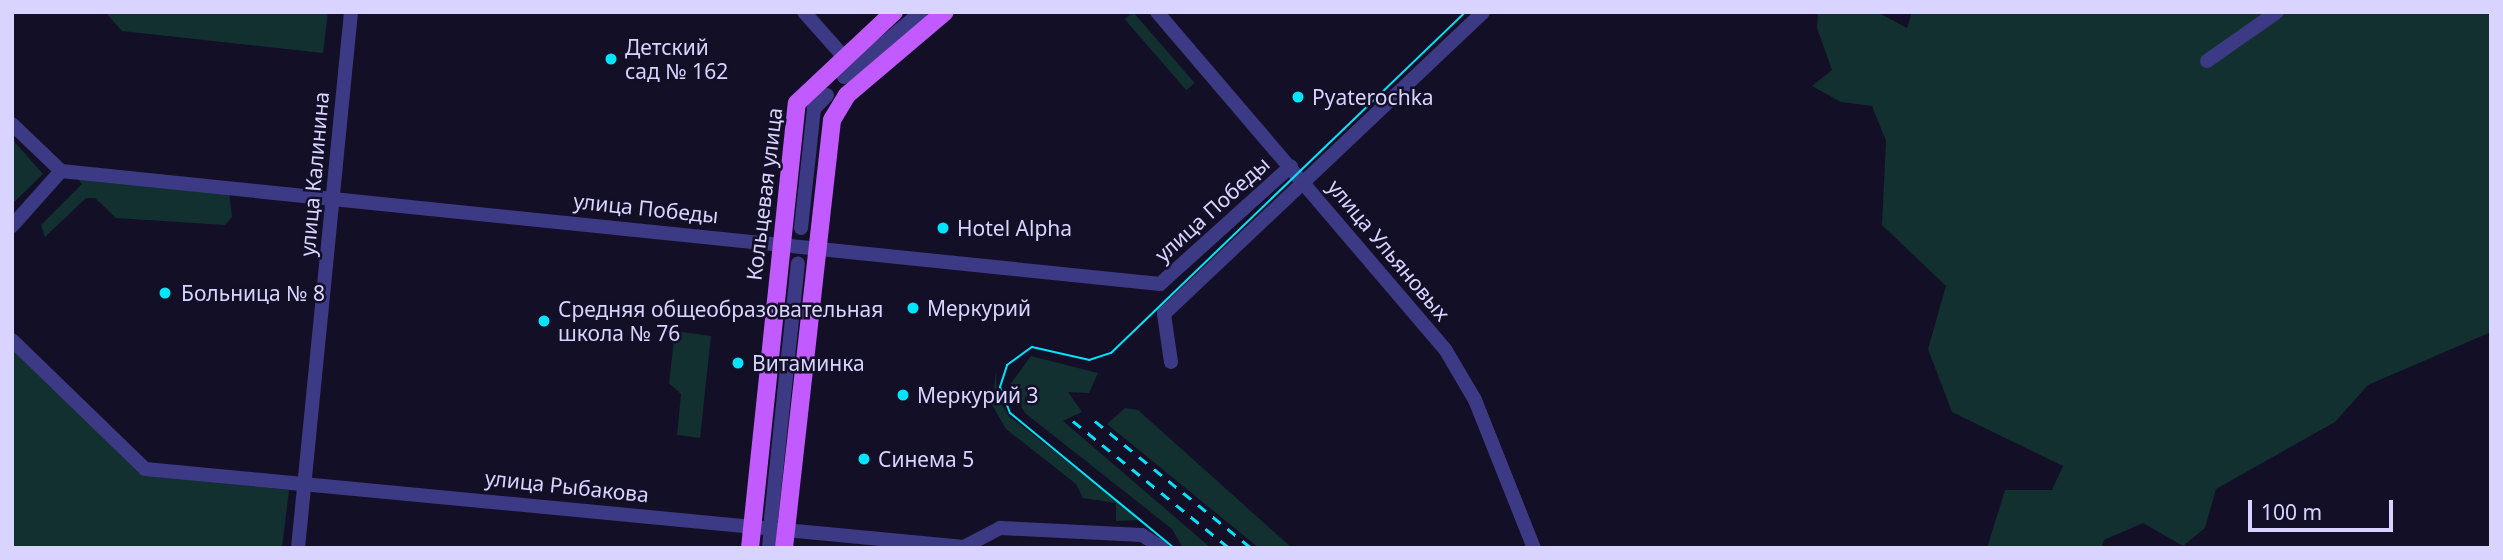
<!DOCTYPE html>
<meta charset="utf-8">
<style>
body{margin:0}
#map{position:relative;width:2503px;height:560px;overflow:hidden;background:#130f26;font-family:"Noto Sans",sans-serif}
div>[style]{position:absolute}
.green>*{inset:0;background:#12302f;transform-origin:0 0}
.minor>*{height:14px;margin:-7px;padding:0 7px;transform-origin:7px;border-radius:7px;background:#3d3a85}
.major>*{height:18px;margin:-9px;padding:0 9px;transform-origin:9px;border-radius:9px;background:#c25bff}
.tram>*{height:2px;margin:-1px;padding:0 1px;transform-origin:1px;border-radius:1px;background:#00e5ff}
.rail>*{height:2.5px;margin-top:-1.25px;transform-origin:0;background:repeating-linear-gradient(90deg,#00e5ff 0 10px,transparent 0 19px)}
.dots>*{width:19px;height:19px;translate:-50% -50%;box-sizing:border-box;border:4px solid #130f26;border-radius:50%}
span{translate:-50% -50%;white-space:nowrap;text-align:center;line-height:1.15;-webkit-text-stroke:5px #130f26;paint-order:stroke}
.poi-label{font-size:21px;color:#d9d4ff}
.left{translate:0 -50%;text-align:left}
.street-label{font-size:21px;color:#d9d4ff}
.frame{position:absolute;inset:0;border:14px solid #d9d4ff;pointer-events:none}
.scale{position:absolute;left:2248px;top:500px;width:145px;height:32px;box-sizing:border-box;border:4px solid #d9d4ff;border-top:0;padding-left:9px;font-size:21px;line-height:24px;white-space:nowrap;color:#d9d4ff;-webkit-text-stroke:5px #130f26;paint-order:stroke}
</style>
<div id="map">
<div class="green">
<i style="clip-path:polygon(105px 12px,328px 12px,323px 53px,122px 31px)"></i>
<i style="left:1133px;top:12px;width:94px;height:11px;rotate:49deg"></i>
<i style="clip-path:polygon(1818px 12px,1877px 12px,1907px 28px,1912px 12px,2491px 12px,2491px 332px,2368px 385px,2335px 422px,2216px 489px,2205px 528px,2183px 546px,2143px 523px,2104px 540px,2101px 548px,1987px 548px,2005px 490px,2052px 490px,2063px 466px,1952px 412px,1928px 349px,1946px 286px,1882px 225px,1886px 141px,1872px 106px,1841px 102px,1812px 86px,1832px 70px,1817px 28px)"></i>
<i style="clip-path:polygon(12px 139px,43px 174px,12px 204px)"></i>
<i style="clip-path:polygon(76px 177px,229px 191px,232px 217px,225px 225px,116px 218px,95px 198px,86px 198px,45px 237px,41px 225px,82px 184px)"></i>
<i style="clip-path:polygon(675px 331px,711px 336px,700px 438px,677px 435px,681px 394px,669px 383px)"></i>
<i style="clip-path:polygon(12px 348px,143px 474px,289px 490px,282px 548px,12px 548px)"></i>
<i style="clip-path:polygon(1031px 356px,1098px 373px,1089px 393px,1068px 392px,1082px 412px,1063px 421px,1211px 548px,1183px 548px,1172px 529px,1025px 413px,1009px 386px)"></i>
<i style="clip-path:polygon(996px 371px,997px 397px,1009px 416px,1143px 520px,1116px 521px,1116px 503px,1083px 498px,1076px 484px,1006px 429px,992px 405px)"></i>
<i style="clip-path:polygon(1125px 408px,1138px 410px,1292px 548px,1259px 548px,1107px 424px)"></i>
</div>
<div class="minor">
<i style="left:804px;top:12px;width:59px;rotate:48.4deg"></i>
<i style="left:1157px;top:12px;width:443px;rotate:49.5deg"></i>
<i style="left:1445px;top:349px;width:59px;rotate:59.5deg"></i>
<i style="left:1475px;top:400px;width:159px;rotate:68.3deg"></i>
<i style="left:2207px;top:61px;width:85px;rotate:-35deg"></i>
<i style="left:844px;top:77px;width:101px;rotate:-40.2deg"></i>
<i style="left:12px;top:124px;width:68px;rotate:43.8deg"></i>
<i style="left:61px;top:171px;width:1105px;rotate:5.87deg"></i>
<i style="left:1160px;top:284px;width:176px;rotate:-42deg"></i>
<i style="left:12px;top:226px;width:74px;rotate:-48.3deg"></i>
<i style="left:801px;top:228px;width:120px;rotate:-83.8deg"></i>
<i style="left:814px;top:109px;width:19px;rotate:-47deg"></i>
<i style="left:12px;top:340px;width:185px;rotate:44.1deg"></i>
<i style="left:145px;top:469px;width:823px;rotate:5.44deg"></i>
<i style="left:964px;top:547px;width:41px;rotate:-27.8deg"></i>
<i style="left:1000px;top:528px;width:142px;rotate:2.8deg"></i>
<i style="left:1142px;top:535px;width:24px;rotate:33deg"></i>
<i style="left:1171px;top:362px;width:49px;rotate:-98.3deg"></i>
<i style="left:1164px;top:314px;width:439px;rotate:-43.4deg"></i>
<i style="left:771px;top:519px;width:257px;rotate:-84deg"></i>
<i style="left:298px;top:548px;width:539px;rotate:-84.35deg"></i>
<i style="left:769px;top:548px;width:12px;rotate:-85deg"></i>
</div>
<div class="major">
<i style="left:750px;top:548px;width:447px;rotate:-84deg"></i>
<i style="left:797px;top:103px;width:133px;rotate:-43.2deg"></i>
<i style="left:784px;top:548px;width:431px;rotate:-83.6deg"></i>
<i style="left:832px;top:120px;width:29px;rotate:-59deg"></i>
<i style="left:847px;top:95px;width:128px;rotate:-40.3deg"></i>
</div>
<div class="tram">
<i style="left:1174px;top:548px;width:212px;rotate:-140.5deg"></i>
<i style="left:1010px;top:413px;width:28px;rotate:-111deg"></i>
<i style="left:1000px;top:387px;width:23px;rotate:-72deg"></i>
<i style="left:1007px;top:365px;width:31px;rotate:-36deg"></i>
<i style="left:1032px;top:347px;width:58px;rotate:12.8deg"></i>
<i style="left:1089px;top:360px;width:23px;rotate:-18deg"></i>
<i style="left:1111px;top:353px;width:492px;rotate:-43.9deg"></i>
</div>
<div class="rail">
<i style="left:1073px;top:421px;width:201px;rotate:39.1deg"></i>
<i style="left:1095px;top:421px;width:201px;rotate:39.1deg"></i>
</div>
<div class="dots">
<i style="left:611px;top:59px;background:#00e5ff"></i>
<i style="left:1298px;top:97px;background:#00e5ff"></i>
<i style="left:943px;top:228px;background:#00e5ff"></i>
<i style="left:165px;top:293px;background:#00e5ff"></i>
<i style="left:913px;top:308px;background:#00e5ff"></i>
<i style="left:544px;top:321px;background:#00e5ff"></i>
<i style="left:738px;top:363px;background:#00e5ff"></i>
<i style="left:903px;top:395px;background:#00e5ff"></i>
<i style="left:864px;top:459px;background:#00e5ff"></i>
</div>
<div class="poi-label">
<span class="left" style="left:625px;top:59px">Детский<br>сад № 162</span>
<span class="left" style="left:1312px;top:97px">Pyaterochka</span>
<span class="left" style="left:957px;top:228px">Hotel Alpha</span>
<span class="left" style="left:181px;top:293px">Больница № 8</span>
<span class="left" style="left:927px;top:308px">Меркурий</span>
<span class="left" style="left:558px;top:321px">Средняя общеобразовательная<br>школа № 76</span>
<span class="left" style="left:752px;top:363px">Витаминка</span>
<span class="left" style="left:917px;top:395px">Меркурий 3</span>
<span class="left" style="left:878px;top:459px">Синема 5</span>
</div>
<div class="street-label">
<span style="left:314px;top:174px;rotate:-85deg">улица Калинина</span>
<span style="left:764px;top:194px;rotate:-83deg">Кольцевая улица</span>
<span style="left:646px;top:208px;rotate:6deg">улица Победы</span>
<span style="left:1212px;top:209px;rotate:-42deg">улица Победы</span>
<span style="left:1389px;top:250px;rotate:50deg">улица Ульяновых</span>
<span style="left:567px;top:486px;rotate:6deg">улица Рыбакова</span>
</div>
<div class="frame"></div>
<div class="scale">100 m</div>
</div>
